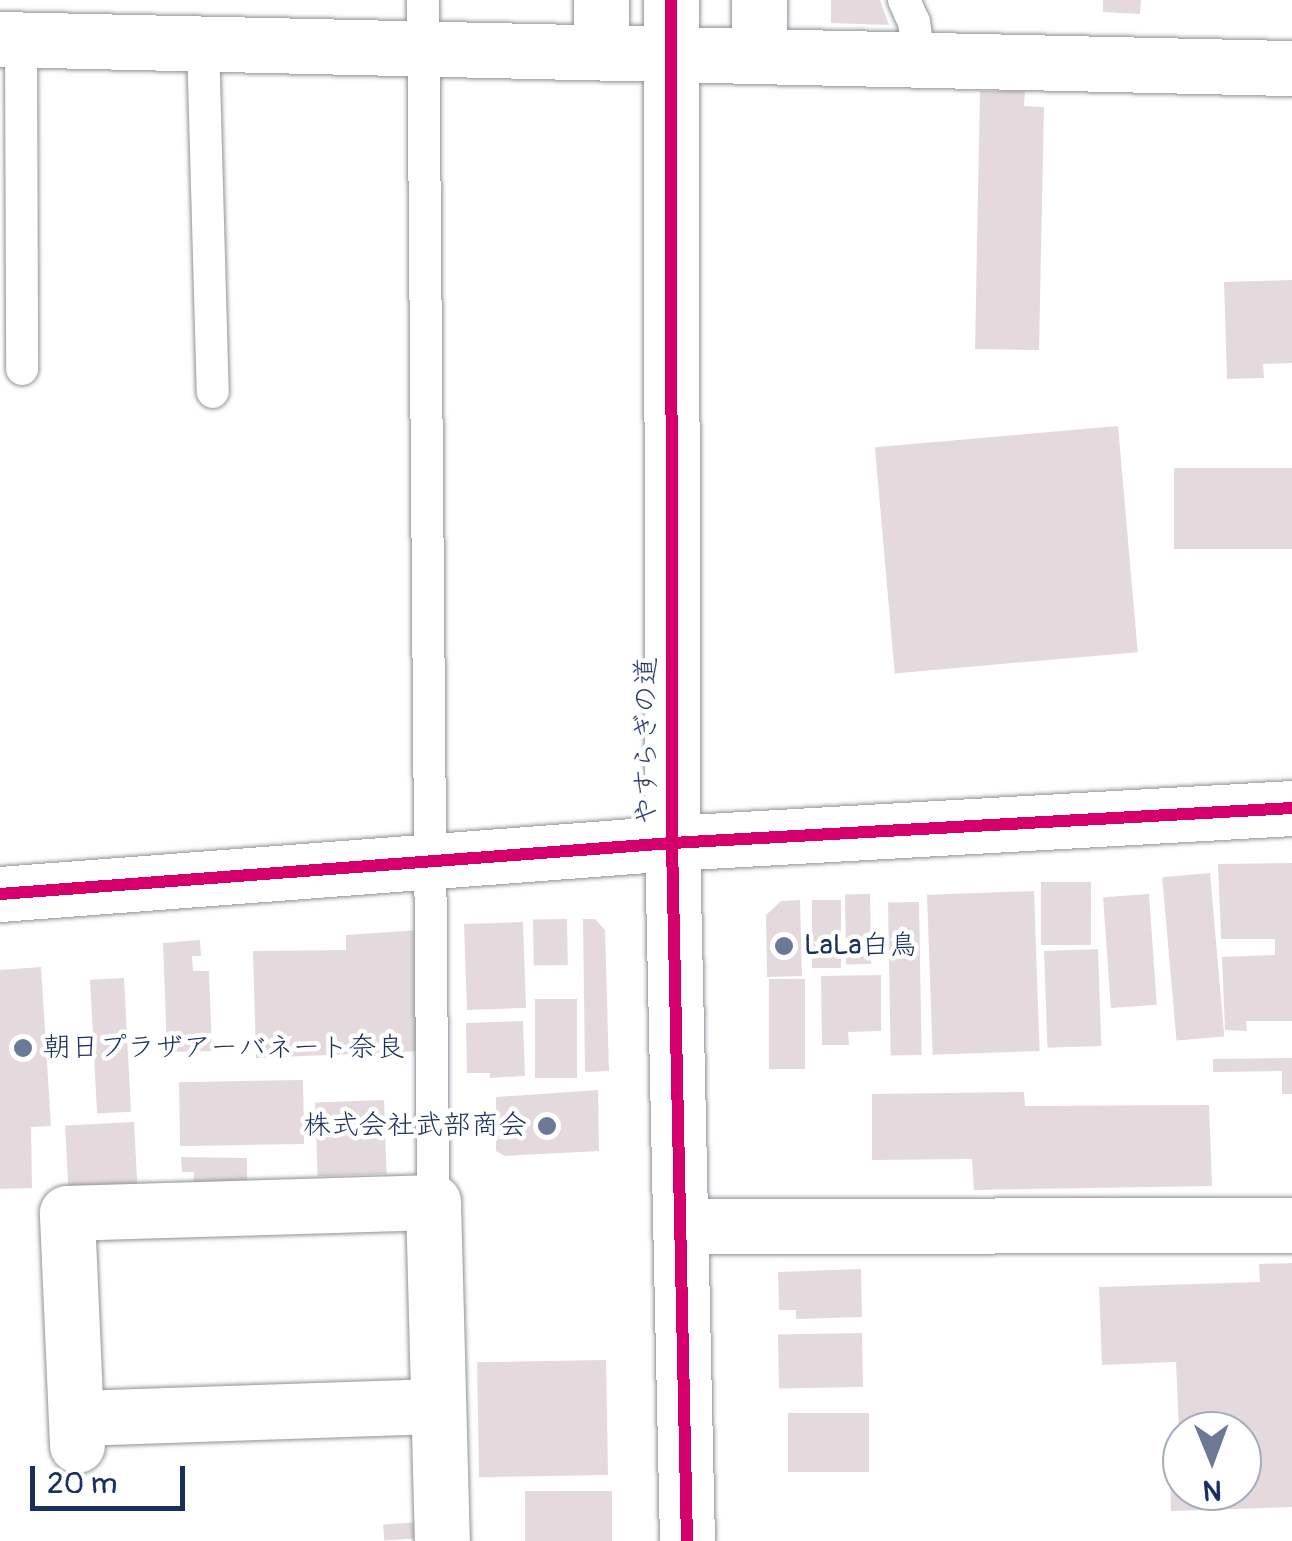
<!DOCTYPE html>
<meta charset="utf-8">
<style>
body{margin:0}
#map{position:relative;width:1292px;height:1541px;overflow:hidden;background:#fff;font-family:Pangolin,"Klee One",sans-serif}
div>[style]{position:absolute}
.building>*{inset:0;background:#e4dade;transform-origin:0 0}
.roads{filter:drop-shadow(0 0 2px #8e929a) drop-shadow(0 0 2px #8e929a)}
.service>*{height:32px;margin:-16px;padding:0 16px;transform-origin:16px;border-radius:16px;background:#fff}
.minor>*{height:55px;margin:-27.5px;padding:0 27.5px;transform-origin:27.5px;border-radius:27.5px;background:#fff}
.tertiary>*{height:55px;margin:-27.5px;padding:0 27.5px;transform-origin:27.5px;border-radius:27.5px;background:#fff}
.cycleway>*{height:12px;margin:-6px;padding:0 6px;transform-origin:6px;border-radius:6px;background:#d6006c}
.dots>*{width:28px;height:28px;translate:-50% -50%;box-sizing:border-box;border:5px solid #fff;border-radius:50%}
span{translate:-50% -50%;white-space:nowrap;text-align:center;line-height:1.15;-webkit-text-stroke:9px #fff;paint-order:stroke}
.street-label{font-size:28px;color:#1b2f5e}
.poi-label{font-size:28px;color:#1b2f5e}
.left{translate:0 -50%;text-align:left}
.right{translate:-100% -50%;text-align:right}
.north{position:absolute;left:1162px;top:1411px;width:100px;height:100px;box-sizing:border-box;background:#fff;border:2px solid #a4acbf;border-radius:50%;rotate:179deg;font-size:28px;font-weight:700;line-height:40px;text-align:center;color:#1b2f5e}
.north::after{content:'';display:block;margin:auto;width:35px;height:45px;background:#6b7896;clip-path:polygon(50% 0,100% 100%,50% 72%,0 100%)}
.scale{position:absolute;left:30px;top:1466px;width:155px;height:45px;box-sizing:border-box;border:5px solid #1b2f5e;border-top:0;padding-left:12px;font-size:30px;line-height:35px;white-space:nowrap;color:#1b2f5e;-webkit-text-stroke:8px #fff;paint-order:stroke}
</style>
<div id="map">
<div class="building">
<i style="clip-path:polygon(831px 0,880px 0,889px 25px,831px 23px)"></i>
<i style="clip-path:polygon(1103px 0,1141px 0,1140px 14px,1103px 12px)"></i>
<i style="clip-path:polygon(980px 91px,1025px 91px,1024px 106px,1044px 107px,1039px 350px,975px 349px)"></i>
<i style="clip-path:polygon(1292px 280px,1292px 363px,1263px 364px,1264px 378px,1227px 379px,1224px 282px)"></i>
<i style="left:1118px;top:426px;width:227px;height:244px;rotate:85deg"></i>
<i style="left:1292px;top:468px;width:81px;height:118px;rotate:90deg"></i>
<i style="clip-path:polygon(1292px 863px,1292px 1021px,1246px 1021px,1247px 1031px,1225px 1030px,1222px 957px,1275px 955px,1275px 939px,1221px 939px,1218px 864px)"></i>
<i style="left:1210px;top:873px;width:164px;height:48px;rotate:85deg"></i>
<i style="left:1041px;top:882px;width:50px;height:63px"></i>
<i style="left:1034px;top:891px;width:160px;height:107px;rotate:88deg"></i>
<i style="left:870px;top:894px;width:70px;height:25px;rotate:89deg"></i>
<i style="left:1149px;top:894px;width:111px;height:46px;rotate:86deg"></i>
<i style="clip-path:polygon(800px 900px,802px 976px,767px 977px,766px 915px,781px 901px)"></i>
<i style="left:812px;top:900px;width:29px;height:68px"></i>
<i style="left:919px;top:902px;width:153px;height:31px;rotate:89deg"></i>
<i style="left:567px;top:919px;width:46px;height:34px;rotate:89deg"></i>
<i style="clip-path:polygon(583px 919px,595px 919px,605px 930px,609px 1071px,585px 1072px)"></i>
<i style="left:523px;top:922px;width:86px;height:59px;rotate:88deg"></i>
<i style="clip-path:polygon(419px 930px,424px 1051px,256px 1058px,253px 951px,346px 950px,346px 935px)"></i>
<i style="clip-path:polygon(200px 940px,201px 956px,192px 956px,193px 971px,209px 971px,212px 1051px,167px 1052px,163px 943px)"></i>
<i style="left:1098px;top:949px;width:97px;height:54px;rotate:88deg"></i>
<i style="clip-path:polygon(41px 967px,51px 1126px,31px 1127px,32px 1188px,0 1189px,0 970px)"></i>
<i style="clip-path:polygon(881px 975px,881px 1031px,848px 1032px,849px 1045px,822px 1045px,821px 976px)"></i>
<i style="left:124px;top:978px;width:134px;height:34px;rotate:87deg"></i>
<i style="left:805px;top:979px;width:90px;height:36px;rotate:90deg"></i>
<i style="left:535px;top:999px;width:42px;height:79px"></i>
<i style="clip-path:polygon(523px 1021px,525px 1076px,490px 1078px,490px 1073px,467px 1073px,466px 1023px)"></i>
<i style="clip-path:polygon(1292px 1058px,1292px 1094px,1282px 1094px,1282px 1071px,1213px 1072px,1213px 1059px)"></i>
<i style="left:303px;top:1080px;width:64px;height:124px;rotate:89deg"></i>
<i style="clip-path:polygon(598px 1090px,599px 1151px,505px 1156px,496px 1151px,496px 1097px)"></i>
<i style="clip-path:polygon(1024px 1092px,1025px 1106px,1209px 1105px,1212px 1186px,974px 1190px,972px 1159px,872px 1160px,872px 1094px)"></i>
<i style="left:384px;top:1100px;width:74px;height:69px;rotate:88deg"></i>
<i style="left:134px;top:1122px;width:65px;height:69px;rotate:87deg"></i>
<i style="clip-path:polygon(181px 1157px,247px 1158px,247px 1188px,193px 1188px,194px 1172px,182px 1172px)"></i>
<i style="clip-path:polygon(1292px 1263px,1292px 1507px,1171px 1511px,1169px 1436px,1182px 1435px,1182px 1491px,1242px 1491px,1242px 1431px,1179px 1431px,1176px 1362px,1102px 1365px,1099px 1287px,1260px 1282px,1259px 1264px)"></i>
<i style="clip-path:polygon(861px 1269px,862px 1317px,796px 1319px,796px 1310px,779px 1310px,778px 1272px)"></i>
<i style="left:862px;top:1333px;width:54px;height:84px;rotate:89deg"></i>
<i style="left:606px;top:1360px;width:115px;height:129px;rotate:89deg"></i>
<i style="left:788px;top:1413px;width:81px;height:59px"></i>
<i style="left:612px;top:1491px;width:50px;height:87px;rotate:90deg"></i>
<i style="left:420px;top:1522px;width:16px;height:37px;rotate:86deg"></i>
</div>
<div class="roads">
<div class="service">
<i style="left:423px;top:0;width:1202px;rotate:89.52deg"></i>
<i style="left:904px;top:0;width:24px;rotate:66deg"></i>
<i style="left:914px;top:22px;width:34px;rotate:82deg"></i>
<i style="left:21px;top:39px;width:330px;rotate:89.8deg"></i>
<i style="left:203px;top:43px;width:349px;rotate:88.4deg"></i>
</div>
<div class="minor">
<i style="left:601px;top:0;width:51px;rotate:88.9deg"></i>
<i style="left:0;top:39px;width:1292px;rotate:1.29deg"></i>
<i style="left:759px;top:54px;width:54px;rotate:-90deg"></i>
<i style="left:681px;top:1226px;width:611px;rotate:-0.09deg"></i>
<i style="left:76px;top:1418px;width:362px;rotate:-1.9deg"></i>
<i style="left:77px;top:1445px;width:232px;rotate:-92.5deg"></i>
<i style="left:67px;top:1213px;width:366px;rotate:-1.7deg"></i>
<i style="left:433px;top:1202px;width:339px;rotate:88.5deg"></i>
</div>
<div class="tertiary">
<i style="left:671px;top:0;width:843px;rotate:89.93deg"></i>
<i style="left:672px;top:843px;width:698px;rotate:88.77deg"></i>
<i style="left:0;top:894px;width:674px;rotate:-4.34deg"></i>
<i style="left:672px;top:843px;width:621px;rotate:-3.23deg"></i>
</div>
</div>
<div class="cycleway">
<i style="left:671px;top:0;width:843px;rotate:89.93deg"></i>
<i style="left:672px;top:843px;width:698px;rotate:88.77deg"></i>
<i style="left:0;top:894px;width:674px;rotate:-4.34deg"></i>
<i style="left:672px;top:843px;width:621px;rotate:-3.23deg"></i>
</div>
<div class="dots">
<i style="left:784px;top:946px;background:#6b7896"></i>
<i style="left:23px;top:1048px;background:#6b7896"></i>
<i style="left:547px;top:1126px;background:#6b7896"></i>
</div>
<div class="street-label">
<span style="left:647px;top:741px;rotate:-90deg">やすらぎの道</span>
</div>
<div class="poi-label">
<span class="left" style="left:804px;top:946px">LaLa白鳥</span>
<span class="left" style="left:43px;top:1048px">朝日プラザアーバネート奈良</span>
<span class="right" style="left:527px;top:1126px">株式会社武部商会</span>
</div>
<div class="north">N</div>
<div class="scale">20 m</div>
</div>
